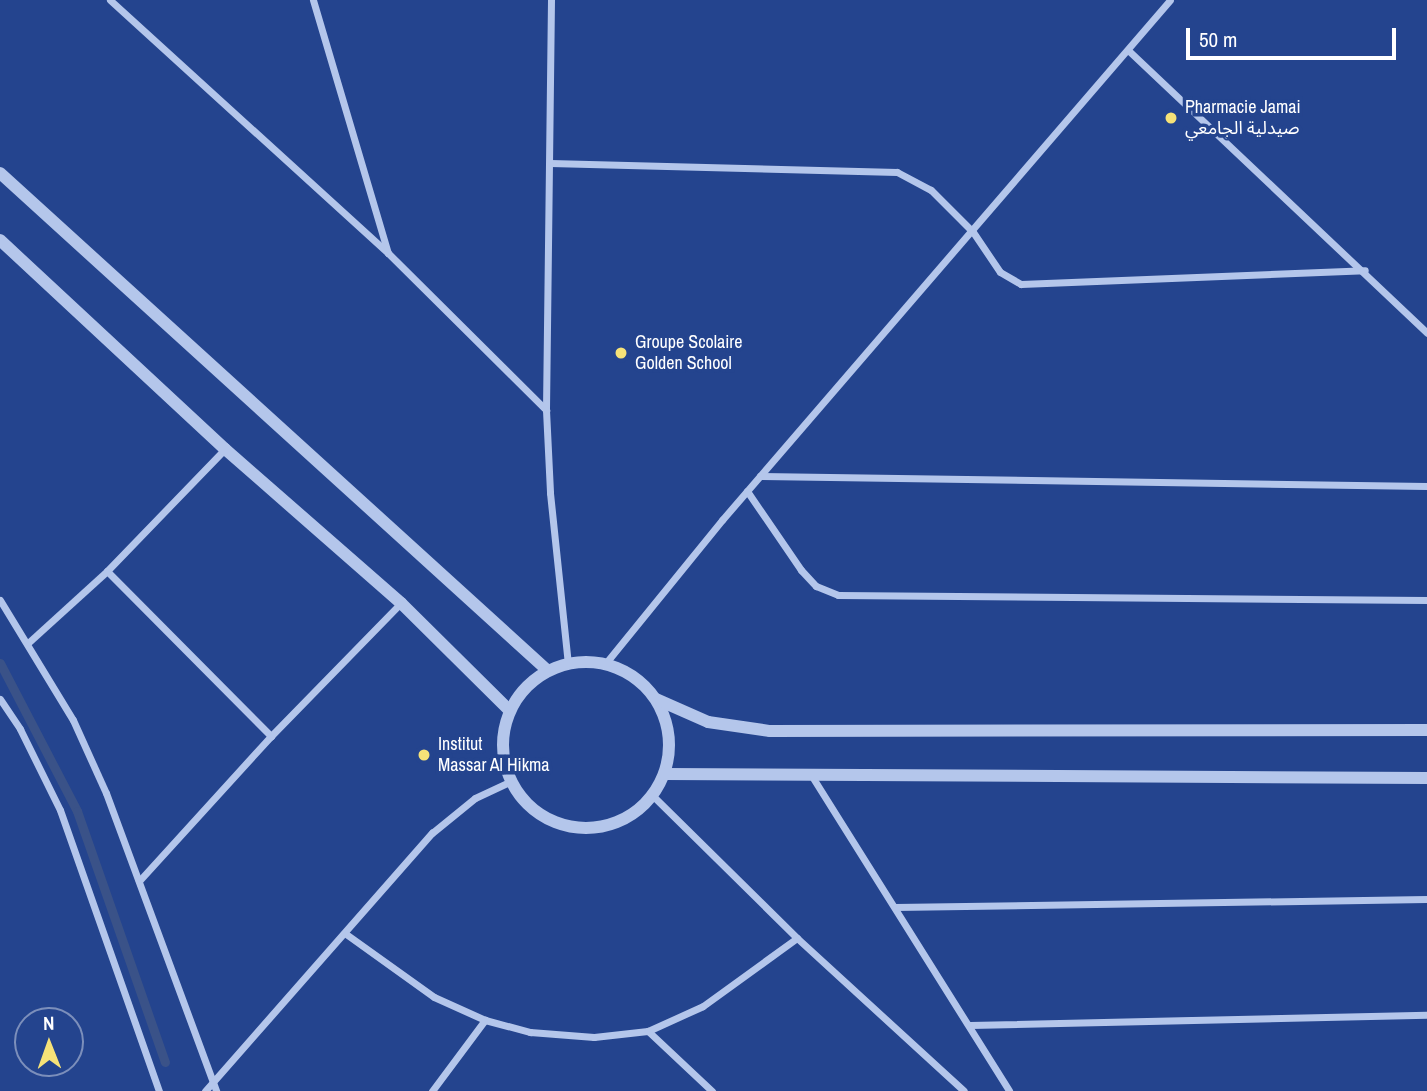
<!DOCTYPE html>
<meta charset="utf-8">
<style>
body{margin:0}
#map{position:relative;width:1427px;height:1091px;overflow:hidden;background:#24448e;font-family:"Archivo Narrow","Noto Sans Arabic",sans-serif}
div>[style]{position:absolute}
.stream>*{height:9px;margin:-4.5px;padding:0 4.5px;transform-origin:4.5px;border-radius:4.5px;background:#3a5288}
.minor>*{height:7px;margin:-3.5px;padding:0 3.5px;transform-origin:3.5px;border-radius:3.5px;background:#b4c6eb}
.tertiary>*{height:12px;margin:-6px;padding:0 6px;transform-origin:6px;border-radius:6px;background:#b4c6eb}
.tertiary>.ring{margin:-6px;padding:0;box-sizing:content-box;background:none;border:12px solid #b4c6eb;border-radius:50%}
.dots>*{width:19px;height:19px;translate:-50% -50%;box-sizing:border-box;border:4px solid #24448e;border-radius:50%}
span{translate:-50% -50%;white-space:nowrap;text-align:center;line-height:1.15;-webkit-text-stroke:7px #24448e;paint-order:stroke}
.poi-label{font-size:18px;color:#fff}
.left{translate:0 -50%;text-align:left}
.north{position:absolute;left:14px;top:1007px;width:70px;height:70px;box-sizing:border-box;background:#24448e;border:2px solid #7c8fbb;border-radius:50%;rotate:359deg;font-size:19px;font-weight:700;line-height:28px;text-align:center;color:#fff}
.north::after{content:'';display:block;margin:auto;width:24px;height:32px;background:#f6e278;clip-path:polygon(50% 0,100% 100%,50% 72%,0 100%)}
.scale{position:absolute;left:1186px;top:28px;width:210px;height:32px;box-sizing:border-box;border:4px solid #fff;border-top:0;padding-left:9px;font-size:21px;line-height:24px;white-space:nowrap;color:#fff;-webkit-text-stroke:5px #24448e;paint-order:stroke}
</style>
<div id="map">
<div class="stream">
<i style="left:0;top:663px;width:167px;rotate:62.5deg"></i>
<i style="left:77px;top:811px;width:266px;rotate:70.7deg"></i>
</div>
<div class="minor">
<i style="left:110px;top:0;width:376px;rotate:42.3deg"></i>
<i style="left:388px;top:253px;width:223px;rotate:44.8deg"></i>
<i style="left:313px;top:0;width:264px;rotate:73.5deg"></i>
<i style="left:551px;top:0;width:410px;rotate:90.7deg"></i>
<i style="left:546px;top:410px;width:83px;rotate:87.2deg"></i>
<i style="left:550px;top:493px;width:172px;rotate:84deg"></i>
<i style="left:1129px;top:51px;width:410px;rotate:43.4deg"></i>
<i style="left:550px;top:163px;width:347px;rotate:1.5deg"></i>
<i style="left:897px;top:172px;width:38px;rotate:28deg"></i>
<i style="left:931px;top:190px;width:59px;rotate:45deg"></i>
<i style="left:973px;top:232px;width:48px;rotate:56deg"></i>
<i style="left:1000px;top:272px;width:24px;rotate:30deg"></i>
<i style="left:1021px;top:284px;width:344px;rotate:-2.3deg"></i>
<i style="left:760px;top:476px;width:667px;rotate:0.86deg"></i>
<i style="left:747px;top:491px;width:96px;rotate:55.6deg"></i>
<i style="left:801px;top:570px;width:22px;rotate:47deg"></i>
<i style="left:816px;top:586px;width:24px;rotate:22deg"></i>
<i style="left:838px;top:595px;width:589px;rotate:0.49deg"></i>
<i style="left:107px;top:571px;width:233px;rotate:45.2deg"></i>
<i style="left:0;top:600px;width:140px;rotate:58.7deg"></i>
<i style="left:73px;top:720px;width:80px;rotate:65.7deg"></i>
<i style="left:106px;top:793px;width:318px;rotate:69.7deg"></i>
<i style="left:29px;top:642px;width:105px;rotate:-42.3deg"></i>
<i style="left:107px;top:571px;width:170px;rotate:-46deg"></i>
<i style="left:605px;top:664px;width:186px;rotate:-50.9deg"></i>
<i style="left:722px;top:520px;width:686px;rotate:-49.25deg"></i>
<i style="left:0;top:699px;width:36px;rotate:56deg"></i>
<i style="left:20px;top:729px;width:90px;rotate:63.7deg"></i>
<i style="left:60px;top:810px;width:298px;rotate:70.6deg"></i>
<i style="left:813px;top:778px;width:369px;rotate:57.9deg"></i>
<i style="left:652px;top:795px;width:204px;rotate:44.6deg"></i>
<i style="left:797px;top:938px;width:226px;rotate:42.5deg"></i>
<i style="left:139px;top:881px;width:196px;rotate:-47.7deg"></i>
<i style="left:271px;top:736px;width:186px;rotate:-45.7deg"></i>
<i style="left:895px;top:907px;width:532px;rotate:-0.86deg"></i>
<i style="left:346px;top:934px;width:108px;rotate:35.6deg"></i>
<i style="left:434px;top:997px;width:56px;rotate:24.3deg"></i>
<i style="left:485px;top:1020px;width:47px;rotate:14.9deg"></i>
<i style="left:530px;top:1032px;width:64px;rotate:4.5deg"></i>
<i style="left:594px;top:1037px;width:54px;rotate:-6.3deg"></i>
<i style="left:648px;top:1031px;width:60px;rotate:-24.4deg"></i>
<i style="left:703px;top:1006px;width:116px;rotate:-35.9deg"></i>
<i style="left:970px;top:1025px;width:457px;rotate:-1.3deg"></i>
<i style="left:648px;top:1031px;width:88px;rotate:43.2deg"></i>
<i style="left:205px;top:1091px;width:344px;rotate:-48.7deg"></i>
<i style="left:432px;top:833px;width:55px;rotate:-39.1deg"></i>
<i style="left:475px;top:798px;width:40px;rotate:-25deg"></i>
<i style="left:432px;top:1091px;width:89px;rotate:-53.3deg"></i>
</div>
<div class="tertiary">
<i style="left:0;top:173px;width:740px;rotate:42.26deg"></i>
<i style="left:0;top:240px;width:307px;rotate:42.9deg"></i>
<i style="left:225px;top:449px;width:234px;rotate:41.2deg"></i>
<i style="left:401px;top:603px;width:153px;rotate:44.7deg"></i>
<i class="ring" style="left:503px;top:662px;width:154px;height:154px"></i>
<i style="left:656px;top:699px;width:57px;rotate:23.9deg"></i>
<i style="left:708px;top:722px;width:63px;rotate:8.3deg"></i>
<i style="left:770px;top:731px;width:657px;rotate:-0.09deg"></i>
<i style="left:665px;top:774px;width:762px;rotate:0.3deg"></i>
</div>
<div class="dots">
<i style="left:1171px;top:118px;background:#f6e278"></i>
<i style="left:621px;top:353px;background:#f6e278"></i>
<i style="left:424px;top:755px;background:#f6e278"></i>
</div>
<div class="poi-label">
<span class="left" style="left:1185px;top:118px">Pharmacie Jamai<br>صيدلية الجامعي</span>
<span class="left" style="left:635px;top:353px">Groupe Scolaire<br>Golden School</span>
<span class="left" style="left:438px;top:755px">Institut<br>Massar Al Hikma</span>
</div>
<div class="north">N</div>
<div class="scale">50 m</div>
</div>
